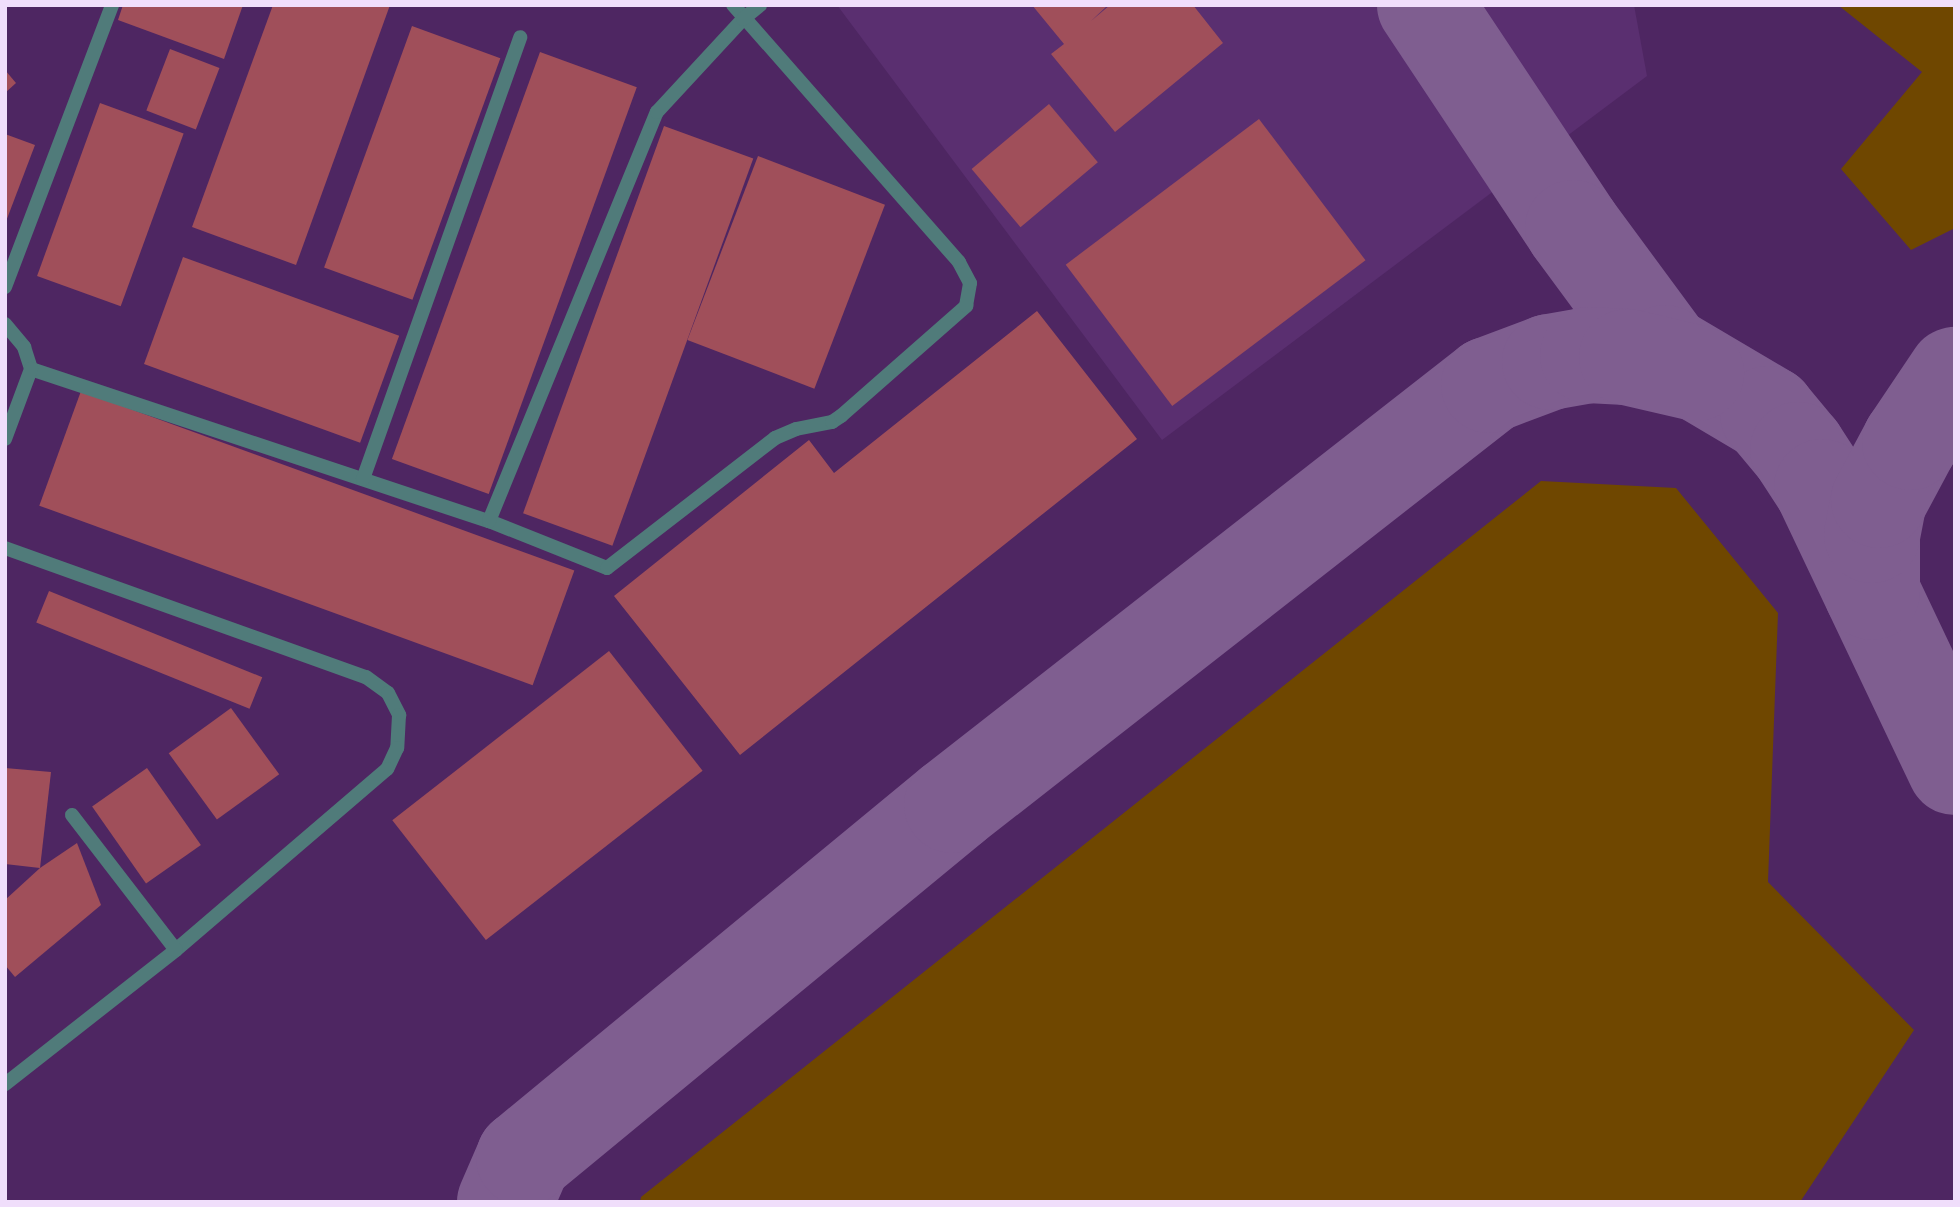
<!DOCTYPE html>
<style>
body{margin:0}
#map{position:relative;width:1960px;height:1207px;overflow:hidden;background:#4e2662;font-family:"Zilla Slab",serif}
div>[style]{position:absolute}
.built>*{inset:0;background:#5a2f70}
.green>*{inset:0;background:#6f4700}
.taxiway>*{height:96px;margin:-48px;padding:0 48px;transform-origin:48px;border-radius:48px;background:#7f5e90}
.building>*{inset:0;background:#a04f5a;transform-origin:0 0}
.service>*{height:14px;margin:-7px;padding:0 7px;transform-origin:7px;border-radius:7px;background:#507b7a}
span{translate:-50% -50%;white-space:nowrap;text-align:center;line-height:1.15;-webkit-text-stroke:5px #4e2662;paint-order:stroke}
.frame{position:absolute;inset:0;border:7px solid #f0defb;pointer-events:none}
</style>
<div id="map">
<div class="built">
<i style="clip-path:polygon(837px 5px,1634px 5px,1647px 76px,1162px 440px)"></i>
</div>
<div class="green">
<i style="clip-path:polygon(1838px 5px,1955px 5px,1955px 228px,1911px 250px,1841px 169px,1922px 72px)"></i>
<i style="clip-path:polygon(1541px 481px,1676px 488px,1778px 613px,1768px 882px,1914px 1030px,1800px 1202px,640px 1202px,641px 1197px)"></i>
</div>
<div class="taxiway">
<i style="left:1425px;top:5px;width:268px;rotate:56.4deg"></i>
<i style="left:1573px;top:228px;width:155px;rotate:53.6deg"></i>
<i style="left:1665px;top:353px;width:120px;rotate:30.6deg"></i>
<i style="left:1768px;top:414px;width:47px;rotate:50.2deg"></i>
<i style="left:1798px;top:450px;width:44px;rotate:57deg"></i>
<i style="left:1822px;top:487px;width:310px;rotate:64.6deg"></i>
<i style="left:1872px;top:592px;width:57px;rotate:-90deg"></i>
<i style="left:1872px;top:535px;width:36px;rotate:-79deg"></i>
<i style="left:1879px;top:500px;width:66px;rotate:-61.9deg"></i>
<i style="left:1910px;top:442px;width:81px;rotate:-56.1deg"></i>
<i style="left:505px;top:1202px;width:48px;rotate:-66.6deg"></i>
<i style="left:524px;top:1158px;width:555px;rotate:-39.51deg"></i>
<i style="left:952px;top:805px;width:682px;rotate:-38.03deg"></i>
<i style="left:1489px;top:385px;width:65px;rotate:-20.7deg"></i>
<i style="left:1550px;top:362px;width:39px;rotate:-10deg"></i>
<i style="left:1588px;top:355px;width:39px;rotate:3deg"></i>
<i style="left:1627px;top:357px;width:71px;rotate:13.1deg"></i>
</div>
<div class="building">
<i style="clip-path:polygon(123px 5px,243px 5px,224px 59px,118px 20px)"></i>
<i style="clip-path:polygon(273px 5px,390px 5px,296px 265px,192px 227px)"></i>
<i style="clip-path:polygon(1032px 5px,1108px 5px,1091px 21px,1110px 5px,1193px 5px,1223px 43px,1115px 132px,1051px 54px,1064px 44px)"></i>
<i style="left:412px;top:26px;width:94px;height:257px;rotate:20deg"></i>
<i style="left:170px;top:49px;width:53px;height:66px;rotate:21deg"></i>
<i style="left:540px;top:52px;width:103px;height:433px;rotate:20deg"></i>
<i style="clip-path:polygon(5px 70px,16px 83px,5px 93px)"></i>
<i style="left:100px;top:103px;width:89px;height:184px;rotate:20deg"></i>
<i style="left:1049px;top:104px;width:76px;height:101px;rotate:50deg"></i>
<i style="left:1259px;top:119px;width:177px;height:242px;rotate:53deg"></i>
<i style="left:664px;top:126px;width:95px;height:412px;rotate:20deg"></i>
<i style="clip-path:polygon(5px 134px,35px 145px,5px 224px)"></i>
<i style="left:758px;top:156px;width:136px;height:197px;rotate:21deg"></i>
<i style="left:183px;top:257px;width:230px;height:114px;rotate:20deg"></i>
<i style="clip-path:polygon(1037px 311px,1137px 439px,740px 755px,614px 596px,809px 440px,834px 473px)"></i>
<i style="left:81px;top:391px;width:525px;height:122px;rotate:20deg"></i>
<i style="left:49px;top:591px;width:230px;height:34px;rotate:22deg"></i>
<i style="left:609px;top:651px;width:152px;height:275px;rotate:52deg"></i>
<i style="left:231px;top:708px;width:82px;height:77px;rotate:54deg"></i>
<i style="clip-path:polygon(5px 768px,51px 772px,40px 868px,5px 864px)"></i>
<i style="left:147px;top:768px;width:94px;height:67px;rotate:55deg"></i>
<i style="clip-path:polygon(77px 843px,101px 905px,15px 977px,5px 965px,5px 900px,40px 868px)"></i>
</div>
<div class="service">
<i style="left:5px;top:287px;width:302px;rotate:-69.2deg"></i>
<i style="left:5px;top:324px;width:30px;rotate:50deg"></i>
<i style="left:24px;top:347px;width:23px;rotate:72deg"></i>
<i style="left:31px;top:369px;width:483px;rotate:18.4deg"></i>
<i style="left:489px;top:521px;width:127px;rotate:21.7deg"></i>
<i style="left:607px;top:568px;width:212px;rotate:-37.7deg"></i>
<i style="left:775px;top:438px;width:23px;rotate:-23deg"></i>
<i style="left:796px;top:429px;width:37px;rotate:-11deg"></i>
<i style="left:832px;top:422px;width:11px;rotate:-34deg"></i>
<i style="left:841px;top:416px;width:167px;rotate:-41.3deg"></i>
<i style="left:966px;top:306px;width:23px;rotate:-80deg"></i>
<i style="left:970px;top:283px;width:24px;rotate:-118deg"></i>
<i style="left:959px;top:262px;width:342px;rotate:-131.3deg"></i>
<i style="left:5px;top:439px;width:75px;rotate:-69.6deg"></i>
<i style="left:363px;top:479px;width:469px;rotate:-70.4deg"></i>
<i style="left:489px;top:521px;width:442px;rotate:-67.7deg"></i>
<i style="left:657px;top:112px;width:127px;rotate:-47.2deg"></i>
<i style="left:743px;top:19px;width:22px;rotate:-39deg"></i>
<i style="left:5px;top:548px;width:383px;rotate:19.7deg"></i>
<i style="left:366px;top:677px;width:27px;rotate:36deg"></i>
<i style="left:388px;top:693px;width:25px;rotate:63deg"></i>
<i style="left:399px;top:715px;width:33px;rotate:93deg"></i>
<i style="left:397px;top:748px;width:23px;rotate:115deg"></i>
<i style="left:387px;top:769px;width:278px;rotate:139.4deg"></i>
<i style="left:176px;top:950px;width:217px;rotate:141.9deg"></i>
<i style="left:72px;top:815px;width:170px;rotate:52.4deg"></i>
</div>
<div class="frame"></div>
</div>
